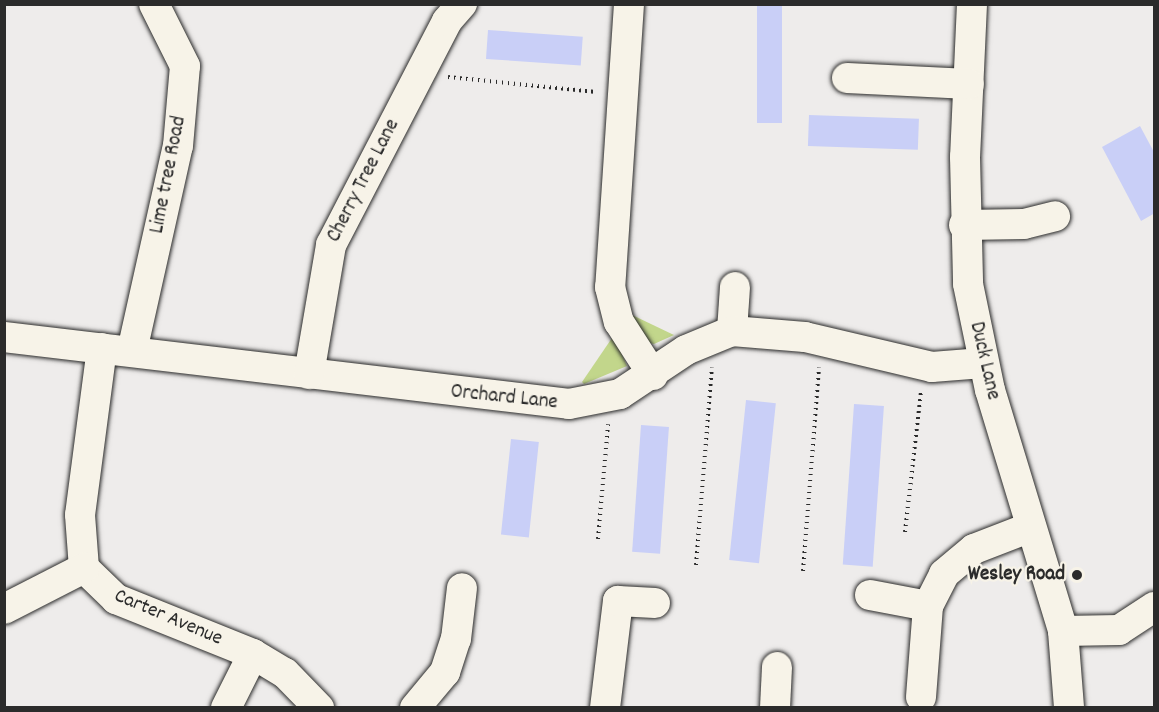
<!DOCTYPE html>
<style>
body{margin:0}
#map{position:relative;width:1159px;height:712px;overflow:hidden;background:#eeeceb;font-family:Dekko,sans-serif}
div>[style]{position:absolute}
.green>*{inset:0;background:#c2d68b}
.building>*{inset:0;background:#c9cff7;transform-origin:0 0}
.path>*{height:4px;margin-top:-2px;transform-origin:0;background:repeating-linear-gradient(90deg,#2b2b2b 0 1.5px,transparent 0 6px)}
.roads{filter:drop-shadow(0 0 2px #2b2b2b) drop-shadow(0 0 2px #2b2b2b)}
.minor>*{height:30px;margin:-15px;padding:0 15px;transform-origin:15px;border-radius:15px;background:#f7f3e8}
.dots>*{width:16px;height:16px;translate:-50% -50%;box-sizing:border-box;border:3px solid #f7f3e8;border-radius:50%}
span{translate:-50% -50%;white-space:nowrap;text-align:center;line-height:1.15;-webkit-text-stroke:4.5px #f7f3e8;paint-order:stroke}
.street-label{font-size:21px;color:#2b2b2b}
.poi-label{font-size:21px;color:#2b2b2b;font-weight:700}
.right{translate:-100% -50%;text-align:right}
.frame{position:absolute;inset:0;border:6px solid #2b2b2b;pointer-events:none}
</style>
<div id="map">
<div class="green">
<i style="clip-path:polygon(630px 314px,674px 335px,654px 344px,644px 342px)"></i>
<i style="clip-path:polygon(614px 335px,627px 366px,584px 384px,582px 382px)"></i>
</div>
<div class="building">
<i style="left:757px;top:4px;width:25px;height:119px"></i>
<i style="left:488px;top:30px;width:95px;height:29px;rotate:4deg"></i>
<i style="left:809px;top:115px;width:110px;height:31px;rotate:2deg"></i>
<i style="clip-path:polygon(1140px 126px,1155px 154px,1155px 213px,1141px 221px,1102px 147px)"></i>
<i style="left:746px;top:400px;width:30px;height:161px;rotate:6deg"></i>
<i style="left:854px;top:404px;width:30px;height:161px;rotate:4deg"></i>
<i style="left:641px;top:425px;width:28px;height:127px;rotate:4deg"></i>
<i style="left:511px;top:439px;width:28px;height:96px;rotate:6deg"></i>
</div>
<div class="path">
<i style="left:448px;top:77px;width:149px;rotate:5.8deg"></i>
<i style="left:905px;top:532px;width:142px;rotate:-83.5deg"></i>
<i style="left:598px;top:539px;width:115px;rotate:-85deg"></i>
<i style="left:696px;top:565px;width:198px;rotate:-85.4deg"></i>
<i style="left:803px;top:571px;width:204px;rotate:-85.5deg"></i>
</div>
<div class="roads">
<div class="minor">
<i style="left:629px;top:4px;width:284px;rotate:93.8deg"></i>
<i style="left:610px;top:287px;width:36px;rotate:76deg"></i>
<i style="left:619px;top:322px;width:63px;rotate:57.3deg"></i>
<i style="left:972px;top:4px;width:153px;rotate:92.6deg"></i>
<i style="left:965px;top:157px;width:127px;rotate:88.6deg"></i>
<i style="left:968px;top:284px;width:108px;rotate:78.3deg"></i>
<i style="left:990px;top:390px;width:252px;rotate:73.1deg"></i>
<i style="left:1063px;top:631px;width:77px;rotate:85.5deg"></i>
<i style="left:847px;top:78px;width:122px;rotate:2.8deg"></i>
<i style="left:964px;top:225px;width:60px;rotate:-1deg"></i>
<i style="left:1024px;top:224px;width:32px;rotate:-14deg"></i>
<i style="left:732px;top:331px;width:44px;rotate:-86.1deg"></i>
<i style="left:4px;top:337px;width:569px;rotate:6.76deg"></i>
<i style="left:569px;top:404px;width:52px;rotate:-11.1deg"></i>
<i style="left:620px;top:394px;width:79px;rotate:-33.7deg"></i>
<i style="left:686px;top:350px;width:50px;rotate:-22.4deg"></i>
<i style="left:732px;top:331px;width:73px;rotate:4.7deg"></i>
<i style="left:805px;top:337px;width:130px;rotate:13.3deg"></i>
<i style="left:932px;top:367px;width:51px;rotate:-4.5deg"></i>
<i style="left:102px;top:348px;width:168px;rotate:97.5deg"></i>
<i style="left:80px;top:515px;width:53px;rotate:85.7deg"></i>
<i style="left:84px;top:568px;width:45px;rotate:44.1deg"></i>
<i style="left:116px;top:599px;width:148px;rotate:21.9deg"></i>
<i style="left:253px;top:654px;width:37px;rotate:31deg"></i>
<i style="left:285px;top:673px;width:49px;rotate:45.8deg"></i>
<i style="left:132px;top:351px;width:210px;rotate:-77.4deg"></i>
<i style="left:178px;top:146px;width:80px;rotate:-85deg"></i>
<i style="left:185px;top:66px;width:69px;rotate:-116.6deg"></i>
<i style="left:309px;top:374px;width:131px;rotate:-80.3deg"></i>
<i style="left:331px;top:245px;width:252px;rotate:-62.6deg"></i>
<i style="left:447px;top:21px;width:23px;rotate:-49deg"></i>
<i style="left:870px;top:595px;width:59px;rotate:10.7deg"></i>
<i style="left:4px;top:609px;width:90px;rotate:-27.1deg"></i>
<i style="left:1063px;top:631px;width:56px;rotate:-1deg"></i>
<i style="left:1119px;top:630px;width:42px;rotate:-33.3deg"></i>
<i style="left:921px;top:697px;width:91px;rotate:-85.6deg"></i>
<i style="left:928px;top:606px;width:36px;rotate:-63deg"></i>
<i style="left:944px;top:574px;width:39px;rotate:-40deg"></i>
<i style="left:974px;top:549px;width:61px;rotate:-21.1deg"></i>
<i style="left:226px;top:708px;width:60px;rotate:-63.4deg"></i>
<i style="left:415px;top:708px;width:47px;rotate:-50.2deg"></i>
<i style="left:445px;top:672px;width:35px;rotate:-72deg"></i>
<i style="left:456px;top:639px;width:51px;rotate:-83.3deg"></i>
<i style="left:605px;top:708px;width:108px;rotate:-83.1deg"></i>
<i style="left:618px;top:601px;width:37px;rotate:3deg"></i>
<i style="left:775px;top:708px;width:41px;rotate:-87.2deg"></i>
</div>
</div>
<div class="dots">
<i style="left:1077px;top:575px;background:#2b2b2b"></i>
</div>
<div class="street-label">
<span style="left:169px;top:175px;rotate:-79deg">Lime tree Road</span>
<span style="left:364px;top:181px;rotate:-63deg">Cherry Tree Lane</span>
<span style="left:984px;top:361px;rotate:77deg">Duck Lane</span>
<span style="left:504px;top:398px;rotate:6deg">Orchard Lane</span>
<span style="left:168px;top:618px;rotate:23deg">Carter Avenue</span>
</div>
<div class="poi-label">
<span class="right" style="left:1065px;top:575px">Wesley Road</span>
</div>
<div class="frame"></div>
</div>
